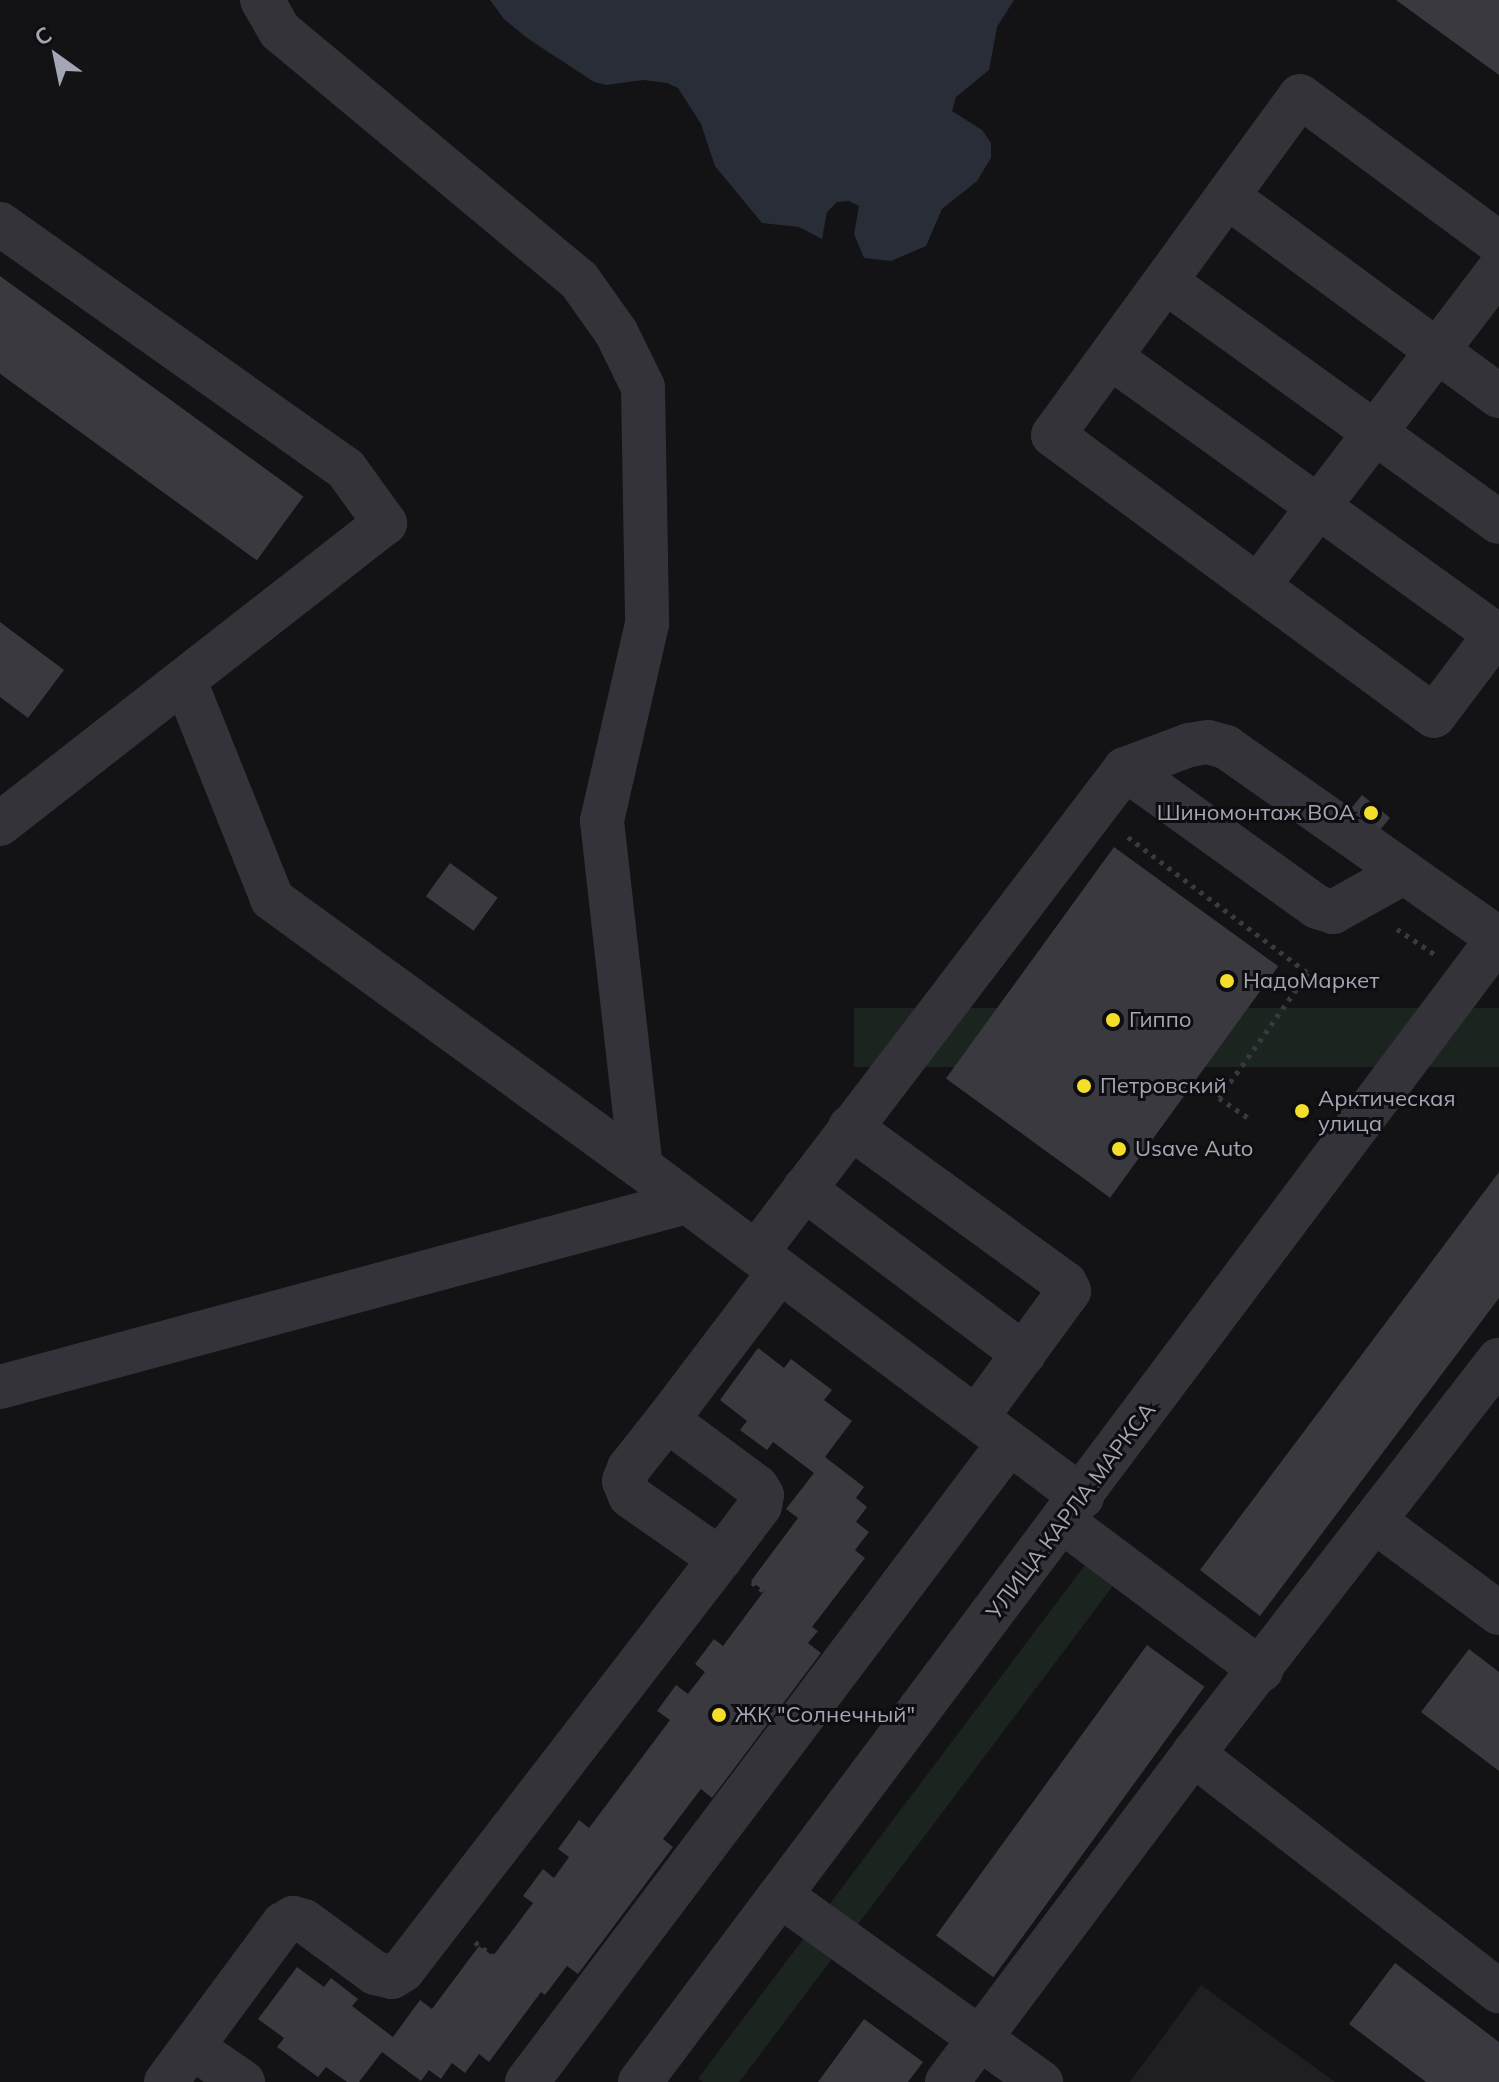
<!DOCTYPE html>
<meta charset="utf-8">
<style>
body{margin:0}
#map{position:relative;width:1499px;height:2082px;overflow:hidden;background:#131214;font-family:Mulish,sans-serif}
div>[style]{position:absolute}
.built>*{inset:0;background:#1f1e21}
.green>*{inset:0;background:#1c241f;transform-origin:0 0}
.water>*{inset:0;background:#292d38}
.building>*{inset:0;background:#3a393f;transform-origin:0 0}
.path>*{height:5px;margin-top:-2.5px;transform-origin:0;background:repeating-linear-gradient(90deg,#393a40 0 4px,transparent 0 10px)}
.minor>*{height:44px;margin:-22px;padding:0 22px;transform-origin:22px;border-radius:22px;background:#343339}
.dots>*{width:22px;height:22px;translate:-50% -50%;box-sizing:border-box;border:4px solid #0e0d0f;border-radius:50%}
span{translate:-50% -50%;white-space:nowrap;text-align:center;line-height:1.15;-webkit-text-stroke:6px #0e0d0f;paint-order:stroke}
.poi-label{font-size:22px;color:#a4a5b5}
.right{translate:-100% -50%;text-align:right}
.left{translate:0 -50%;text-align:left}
.street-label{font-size:22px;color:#a4a5b5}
.north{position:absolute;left:16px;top:16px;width:80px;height:80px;-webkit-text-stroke:6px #0e0d0f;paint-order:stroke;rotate:327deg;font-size:22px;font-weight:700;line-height:32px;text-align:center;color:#a4a5b5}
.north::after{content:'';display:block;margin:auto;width:28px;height:36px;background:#a4a5b5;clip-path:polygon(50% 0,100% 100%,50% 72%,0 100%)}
</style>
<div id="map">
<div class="built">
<i style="clip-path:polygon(1201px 1985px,1335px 2082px,1130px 2082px)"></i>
</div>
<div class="green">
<i style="left:1499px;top:1008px;width:59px;height:645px;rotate:90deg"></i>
<i style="left:1085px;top:1565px;width:35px;height:643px;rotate:37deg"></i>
</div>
<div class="water">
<i style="clip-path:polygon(490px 0,1014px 0,997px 27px,989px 70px,956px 97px,952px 111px,982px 130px,991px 143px,991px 158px,977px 181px,942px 209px,926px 246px,891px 261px,864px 258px,854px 234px,859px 206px,849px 201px,837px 202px,827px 212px,822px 239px,799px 227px,762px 223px,715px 166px,701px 124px,678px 88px,667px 83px,643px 80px,606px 85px,594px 82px,527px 38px,504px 19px)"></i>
</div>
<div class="building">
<i style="clip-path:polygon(1396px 0,1499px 0,1499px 75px)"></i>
<i style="left:0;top:276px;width:375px;height:79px;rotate:36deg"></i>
<i style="clip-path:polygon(0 622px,64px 670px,28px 718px,0 697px)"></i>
<i style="left:1362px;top:795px;width:36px;height:18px;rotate:39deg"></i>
<i style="left:1114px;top:847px;width:203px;height:286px;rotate:36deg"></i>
<i style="left:450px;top:863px;width:59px;height:41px;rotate:36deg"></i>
<i style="clip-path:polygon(1499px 1172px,1499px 1298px,1260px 1616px,1200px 1570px)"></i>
<i style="clip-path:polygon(758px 1348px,784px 1368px,791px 1359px,832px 1390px,824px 1400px,852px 1421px,825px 1457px,864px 1487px,856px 1498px,867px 1507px,856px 1522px,869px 1532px,855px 1550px,865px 1558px,812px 1627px,818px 1631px,808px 1643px,821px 1653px,712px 1798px,701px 1789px,663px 1839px,673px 1847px,578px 1974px,567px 1966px,545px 1995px,541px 1992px,489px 2062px,479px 2054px,465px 2073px,452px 2063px,441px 2079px,429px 2070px,421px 2081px,382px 2052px,359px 2082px,347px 2082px,326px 2067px,318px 2077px,277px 2047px,284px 2038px,258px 2019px,297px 1967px,324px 1987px,331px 1978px,358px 1999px,352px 2006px,393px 2037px,420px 2000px,432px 2009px,479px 1946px,493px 1956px,533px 1903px,523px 1896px,543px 1869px,554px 1878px,569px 1857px,558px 1849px,579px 1820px,589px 1828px,670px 1720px,657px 1711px,676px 1685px,688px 1694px,705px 1672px,695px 1664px,714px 1639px,723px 1646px,764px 1591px,751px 1581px,798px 1518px,786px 1509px,814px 1473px,773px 1442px,767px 1450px,740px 1430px,747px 1421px,720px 1400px)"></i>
<i style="left:1147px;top:1645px;width:71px;height:359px;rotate:36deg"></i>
<i style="clip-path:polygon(1469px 1649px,1499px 1672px,1499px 1771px,1421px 1712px)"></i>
<i style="clip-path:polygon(1395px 1963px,1499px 2042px,1499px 2082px,1426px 2082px,1349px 2024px)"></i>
<i style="clip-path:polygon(864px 2019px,923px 2062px,908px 2082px,818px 2082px)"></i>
</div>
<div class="path">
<i style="left:1128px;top:837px;width:226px;rotate:37.1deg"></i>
<i style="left:1308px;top:973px;width:153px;rotate:125.5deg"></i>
<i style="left:1219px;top:1098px;width:40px;rotate:34deg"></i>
<i style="left:1397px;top:929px;width:47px;rotate:33.7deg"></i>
<i style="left:752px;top:1582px;width:15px;rotate:37deg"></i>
<i style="left:475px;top:1942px;width:23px;rotate:38deg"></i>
</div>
<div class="minor">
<i style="left:262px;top:0;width:36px;rotate:60deg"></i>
<i style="left:280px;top:31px;width:389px;rotate:39.8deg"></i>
<i style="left:579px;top:280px;width:64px;rotate:54.6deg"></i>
<i style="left:616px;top:332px;width:61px;rotate:63.9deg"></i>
<i style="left:643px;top:387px;width:237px;rotate:89deg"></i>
<i style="left:647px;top:624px;width:202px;rotate:102.9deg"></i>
<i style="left:602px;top:821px;width:348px;rotate:83.6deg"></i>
<i style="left:1228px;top:197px;width:336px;rotate:36.3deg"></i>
<i style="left:0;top:224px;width:424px;rotate:35.3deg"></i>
<i style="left:346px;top:469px;width:67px;rotate:54.2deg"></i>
<i style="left:385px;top:523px;width:489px;rotate:142deg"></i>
<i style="left:1166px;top:282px;width:410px;rotate:35.8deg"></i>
<i style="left:1110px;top:357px;width:479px;rotate:35.7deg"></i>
<i style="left:1258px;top:586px;width:397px;rotate:-52.7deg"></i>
<i style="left:1495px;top:635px;width:101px;rotate:127deg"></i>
<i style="left:1434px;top:716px;width:473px;rotate:-143.6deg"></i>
<i style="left:1053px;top:435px;width:419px;rotate:-53.9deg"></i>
<i style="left:1300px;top:96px;width:247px;rotate:36.5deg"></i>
<i style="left:185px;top:681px;width:235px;rotate:68.2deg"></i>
<i style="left:272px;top:899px;width:456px;rotate:36deg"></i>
<i style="left:641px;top:1167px;width:551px;rotate:36.81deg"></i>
<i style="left:1125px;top:769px;width:236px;rotate:35.7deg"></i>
<i style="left:1317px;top:907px;width:17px;rotate:17deg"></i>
<i style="left:1333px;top:912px;width:80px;rotate:-29.1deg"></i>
<i style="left:850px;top:1127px;width:266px;rotate:36deg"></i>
<i style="left:1065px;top:1283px;width:9px;rotate:63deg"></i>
<i style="left:1069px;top:1291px;width:157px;rotate:126.2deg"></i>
<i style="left:804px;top:1189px;width:275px;rotate:36.9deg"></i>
<i style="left:756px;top:1253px;width:609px;rotate:-52.68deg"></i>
<i style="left:1125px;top:769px;width:68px;rotate:-20.6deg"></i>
<i style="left:1189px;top:745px;width:19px;rotate:-9deg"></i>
<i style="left:1208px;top:742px;width:19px;rotate:16deg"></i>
<i style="left:1226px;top:747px;width:334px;rotate:35.1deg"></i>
<i style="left:0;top:1387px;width:711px;rotate:-15.09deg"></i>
<i style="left:667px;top:1420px;width:61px;rotate:128.4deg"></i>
<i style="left:629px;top:1468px;width:14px;rotate:111deg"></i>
<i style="left:624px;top:1481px;width:16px;rotate:68deg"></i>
<i style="left:630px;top:1496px;width:110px;rotate:35deg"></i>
<i style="left:1062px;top:1521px;width:249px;rotate:36.8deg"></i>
<i style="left:1376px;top:1522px;width:153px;rotate:36.5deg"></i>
<i style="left:1193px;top:1754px;width:387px;rotate:37.8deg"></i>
<i style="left:781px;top:1896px;width:320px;rotate:35.6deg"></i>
<i style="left:192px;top:2047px;width:62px;rotate:34.5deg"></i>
<i style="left:166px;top:2082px;width:197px;rotate:-53.5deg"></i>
<i style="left:283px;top:1924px;width:12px;rotate:-31deg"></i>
<i style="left:293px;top:1918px;width:11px;rotate:15deg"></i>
<i style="left:304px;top:1921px;width:88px;rotate:36.2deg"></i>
<i style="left:375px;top:1973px;width:17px;rotate:13deg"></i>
<i style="left:392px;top:1977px;width:13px;rotate:-32deg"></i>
<i style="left:403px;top:1970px;width:519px;rotate:-52.36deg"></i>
<i style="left:720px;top:1559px;width:66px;rotate:-53deg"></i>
<i style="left:760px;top:1506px;width:11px;rotate:-80deg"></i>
<i style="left:762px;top:1495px;width:9px;rotate:-122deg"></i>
<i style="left:757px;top:1487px;width:112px;rotate:-143.3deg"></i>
<i style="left:667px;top:1420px;width:187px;rotate:-52.8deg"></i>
<i style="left:527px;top:2082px;width:800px;rotate:-52.97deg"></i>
<i style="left:640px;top:2082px;width:1431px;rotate:-53.12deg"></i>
<i style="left:947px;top:2082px;width:410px;rotate:-53.1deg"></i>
<i style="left:1193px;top:1754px;width:499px;rotate:-52.2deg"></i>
</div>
<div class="dots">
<i style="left:1371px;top:813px;background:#f3de2c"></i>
<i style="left:1227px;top:981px;background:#f3de2c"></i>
<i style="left:1113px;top:1020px;background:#f3de2c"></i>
<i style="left:1084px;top:1086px;background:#f3de2c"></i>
<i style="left:1302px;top:1111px;background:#f3de2c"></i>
<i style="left:1119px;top:1149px;background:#f3de2c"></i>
<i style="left:719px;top:1715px;background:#f3de2c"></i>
</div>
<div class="poi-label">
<span class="right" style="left:1355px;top:813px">Шиномонтаж ВОА</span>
<span class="left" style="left:1243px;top:981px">НадоМаркет</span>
<span class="left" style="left:1129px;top:1020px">Гиппо</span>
<span class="left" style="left:1100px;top:1086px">Петровский</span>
<span class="left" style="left:1318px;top:1111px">Арктическая<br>улица</span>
<span class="left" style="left:1135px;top:1149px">Usave Auto</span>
<span class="left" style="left:735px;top:1715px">ЖК "Солнечный"</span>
</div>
<div class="street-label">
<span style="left:1071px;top:1511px;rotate:-53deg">УЛИЦА КАРЛА МАРКСА</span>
</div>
<div class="north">С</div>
</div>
